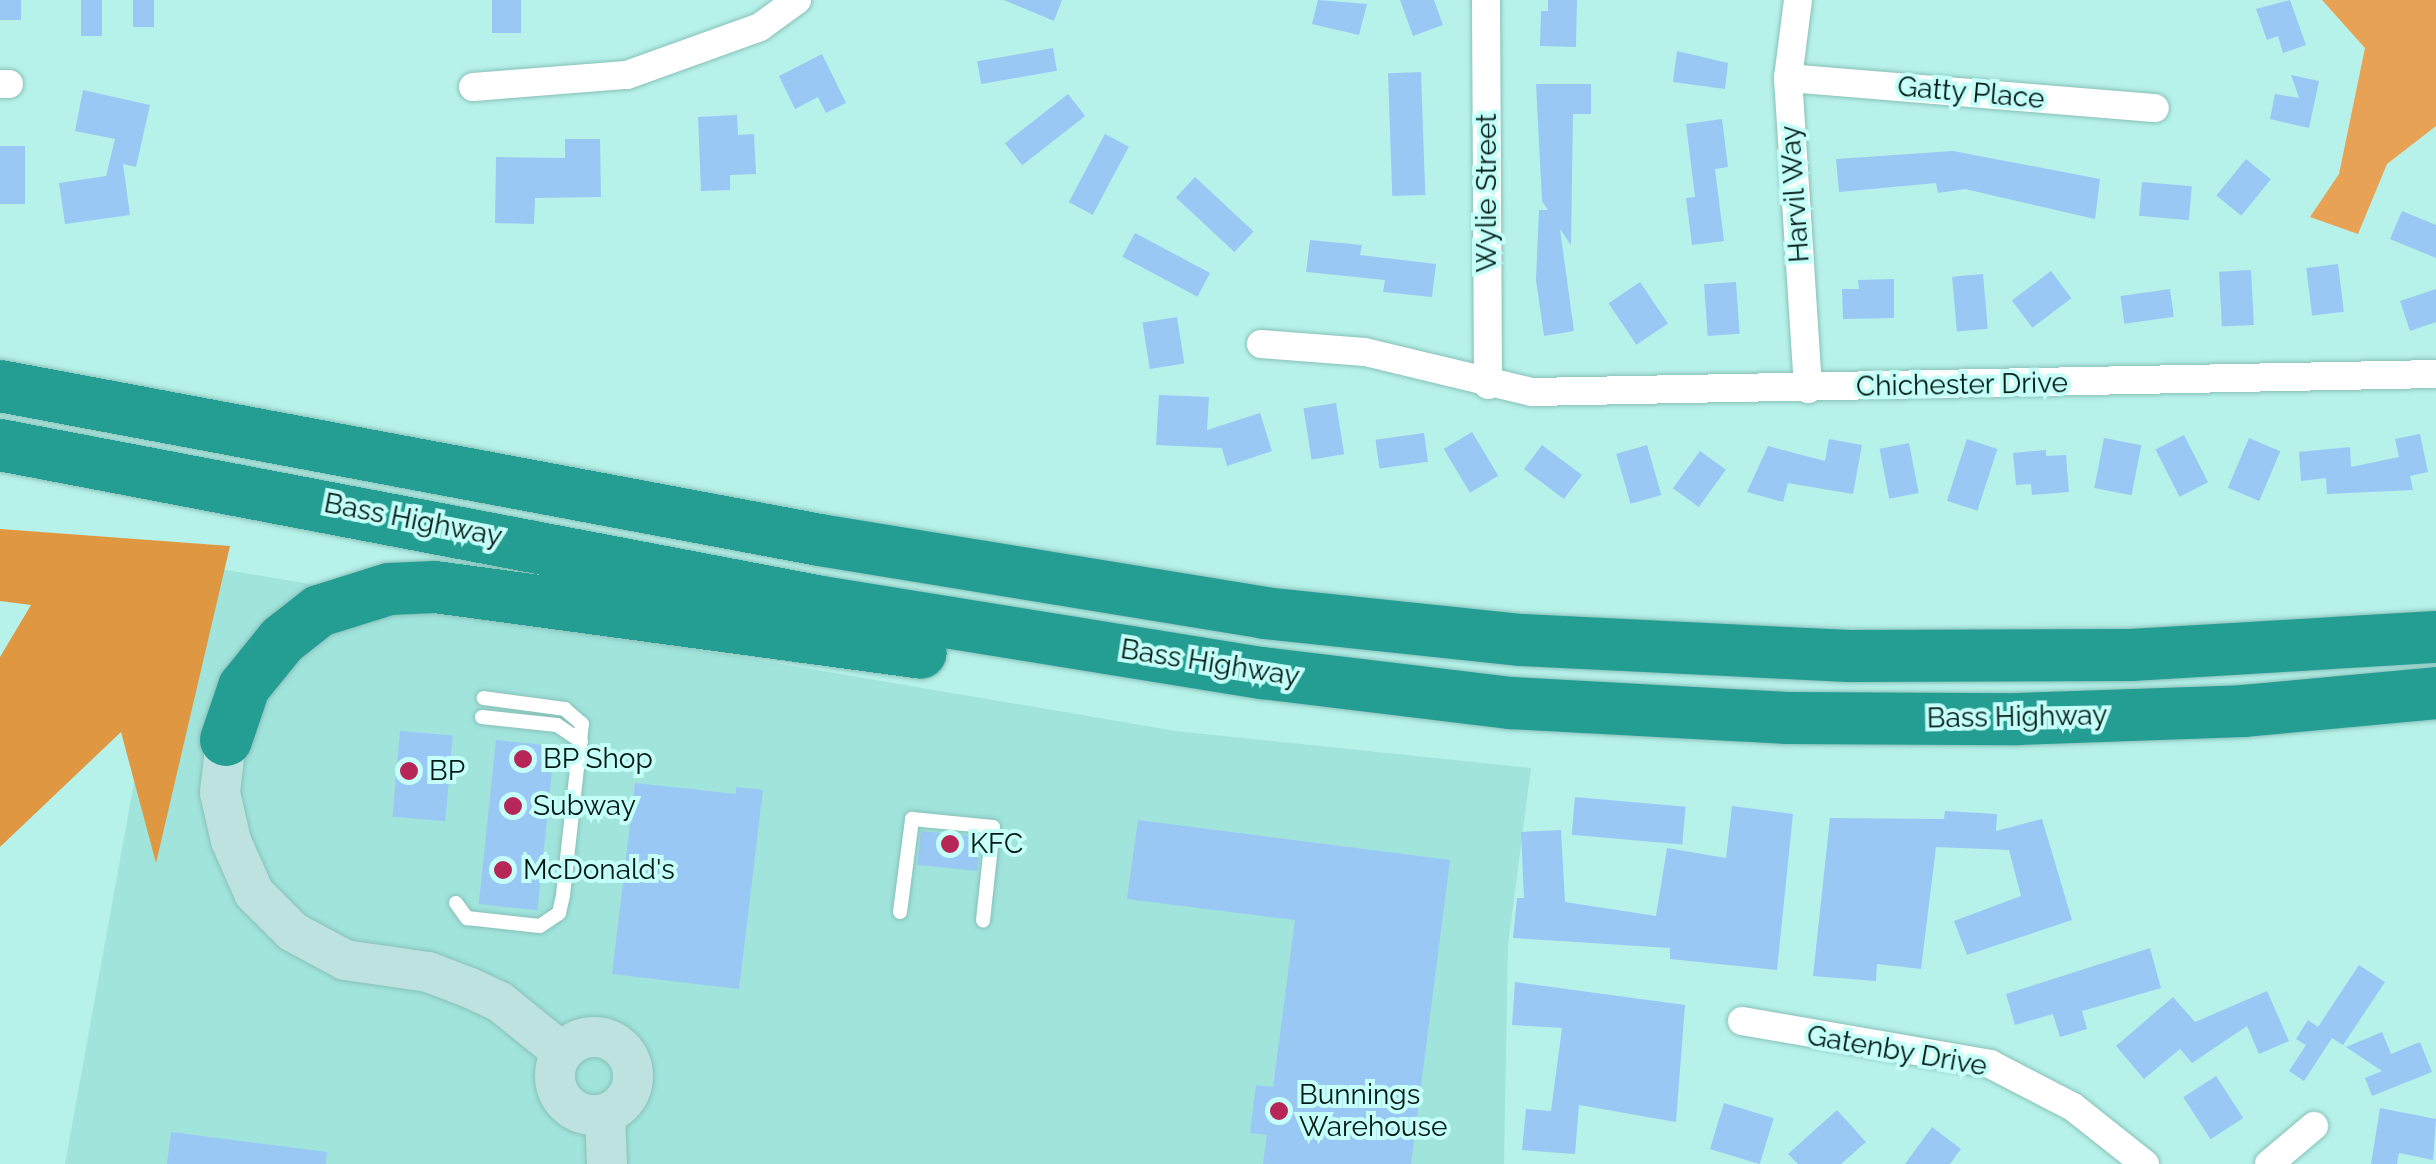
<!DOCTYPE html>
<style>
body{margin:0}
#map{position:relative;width:2436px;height:1164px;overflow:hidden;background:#b7f2ea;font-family:Raleway,sans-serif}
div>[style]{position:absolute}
.built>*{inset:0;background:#a0e4dc}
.green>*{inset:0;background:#e8a256}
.forest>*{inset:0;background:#e09742}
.building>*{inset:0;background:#99c8f4;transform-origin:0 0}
.roads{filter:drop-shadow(0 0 2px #87c0b9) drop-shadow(0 0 2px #87c0b9)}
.lane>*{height:14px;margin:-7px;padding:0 7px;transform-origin:7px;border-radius:7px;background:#fff}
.street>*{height:28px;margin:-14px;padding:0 14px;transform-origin:14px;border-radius:14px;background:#fff}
.secondary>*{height:40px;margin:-20px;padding:0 20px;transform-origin:20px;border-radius:20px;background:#bde2df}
.secondary>.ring{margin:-20px;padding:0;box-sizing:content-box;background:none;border:40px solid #bde2df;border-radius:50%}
.highway>*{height:52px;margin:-26px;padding:0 26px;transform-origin:26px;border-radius:26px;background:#249d93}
.dots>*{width:28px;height:28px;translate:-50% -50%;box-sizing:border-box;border:5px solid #c4fff8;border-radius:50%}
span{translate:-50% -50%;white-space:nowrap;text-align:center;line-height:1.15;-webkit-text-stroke:8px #c4fff8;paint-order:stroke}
.street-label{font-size:28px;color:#031917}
.poi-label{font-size:28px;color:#031917}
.left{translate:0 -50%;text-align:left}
</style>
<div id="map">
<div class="built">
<i style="clip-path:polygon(174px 561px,1176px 731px,1531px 768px,1508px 945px,1504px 1164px,65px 1164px)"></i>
</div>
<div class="green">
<i style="clip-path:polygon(2322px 0,2436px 0,2436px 126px,2387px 164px,2358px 234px,2310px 217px,2339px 174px,2365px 48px)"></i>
</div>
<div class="forest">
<i style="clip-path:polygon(0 529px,230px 546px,156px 863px,121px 732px,0 847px,0 657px,31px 605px,0 601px)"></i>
</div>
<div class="building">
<i style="left:0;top:0;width:21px;height:20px"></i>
<i style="left:81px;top:0;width:21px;height:36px"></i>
<i style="left:133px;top:0;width:21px;height:27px"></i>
<i style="left:492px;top:0;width:29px;height:33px"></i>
<i style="clip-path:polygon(1004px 0,1062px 0,1054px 21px)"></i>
<i style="clip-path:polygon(1318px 0,1367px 4px,1359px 35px,1312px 24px)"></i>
<i style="clip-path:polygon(1400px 0,1434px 0,1443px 25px,1413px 36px)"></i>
<i style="clip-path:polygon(1548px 0,1577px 0,1576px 47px,1540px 46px,1541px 11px,1548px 11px)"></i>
<i style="clip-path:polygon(2290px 0,2306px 45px,2283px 53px,2278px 36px,2267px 40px,2256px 9px)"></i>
<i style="left:1053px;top:48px;width:23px;height:77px;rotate:80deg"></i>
<i style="clip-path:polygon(1677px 51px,1728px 63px,1725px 89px,1673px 82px)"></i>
<i style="clip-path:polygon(822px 54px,846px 103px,826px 113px,818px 97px,795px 109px,779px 76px)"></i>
<i style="left:1421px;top:72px;width:123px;height:33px;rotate:88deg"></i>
<i style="clip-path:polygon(2291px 75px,2319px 81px,2309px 128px,2270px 119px,2275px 94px,2299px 98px)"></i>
<i style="clip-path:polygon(1536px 84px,1591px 84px,1591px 114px,1573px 114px,1571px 245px,1560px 229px,1574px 331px,1544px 336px,1536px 280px,1539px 210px,1548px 210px,1542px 201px)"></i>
<i style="clip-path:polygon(83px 90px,150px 105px,136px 167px,123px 164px,130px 215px,65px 224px,59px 183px,106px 176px,115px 139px,75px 131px)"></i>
<i style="left:1068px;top:94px;width:28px;height:80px;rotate:52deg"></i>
<i style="clip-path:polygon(737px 115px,738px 135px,754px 134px,756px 174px,730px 175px,730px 190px,701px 191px,698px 117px)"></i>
<i style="clip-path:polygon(1722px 119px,1728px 167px,1715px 169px,1724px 241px,1692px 245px,1686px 198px,1695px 197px,1686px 124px)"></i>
<i style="left:1105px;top:134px;width:27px;height:77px;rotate:28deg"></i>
<i style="clip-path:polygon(565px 139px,600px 139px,601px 197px,535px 198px,534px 224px,495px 223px,496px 157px,565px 158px)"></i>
<i style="left:0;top:146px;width:25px;height:58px"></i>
<i style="clip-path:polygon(1953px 151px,2100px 179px,2095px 219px,1965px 189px,1938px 193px,1936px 183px,1839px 192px,1836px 159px)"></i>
<i style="left:2246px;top:159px;width:32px;height:47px;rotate:39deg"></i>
<i style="left:1195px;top:177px;width:80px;height:28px;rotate:43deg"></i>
<i style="left:2142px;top:182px;width:50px;height:34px;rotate:5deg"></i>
<i style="clip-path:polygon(2402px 211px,2436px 225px,2436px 258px,2390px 239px)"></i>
<i style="left:1135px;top:233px;width:85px;height:27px;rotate:28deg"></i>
<i style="clip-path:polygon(1310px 240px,1362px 245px,1360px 255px,1436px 264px,1432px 297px,1383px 292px,1385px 280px,1306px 272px)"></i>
<i style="left:2338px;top:264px;width:48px;height:32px;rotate:83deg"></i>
<i style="left:2251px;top:270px;width:55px;height:32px;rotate:87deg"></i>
<i style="left:2051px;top:271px;width:34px;height:49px;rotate:53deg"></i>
<i style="left:1983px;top:274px;width:55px;height:31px;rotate:85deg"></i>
<i style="clip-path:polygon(1894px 279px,1894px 318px,1843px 319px,1842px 289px,1859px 289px,1858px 280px)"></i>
<i style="left:1640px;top:282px;width:50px;height:38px;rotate:56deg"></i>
<i style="left:1736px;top:282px;width:52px;height:32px;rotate:86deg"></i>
<i style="left:2170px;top:289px;width:28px;height:50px;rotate:82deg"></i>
<i style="clip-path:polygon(2436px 289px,2436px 322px,2410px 331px,2400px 301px)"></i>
<i style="left:1177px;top:317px;width:47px;height:35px;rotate:81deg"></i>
<i style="clip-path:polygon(1159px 395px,1209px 397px,1207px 430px,1260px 413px,1272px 451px,1227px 466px,1222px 448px,1156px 445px)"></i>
<i style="left:1336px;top:403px;width:52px;height:33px;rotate:81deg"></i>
<i style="left:1472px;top:432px;width:51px;height:33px;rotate:59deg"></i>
<i style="left:1424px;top:433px;width:29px;height:49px;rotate:82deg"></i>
<i style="clip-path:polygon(2420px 434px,2428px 472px,2410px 476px,2413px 490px,2327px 494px,2326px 478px,2301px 481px,2299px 452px,2350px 447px,2351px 467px,2399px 457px,2395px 439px)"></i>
<i style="left:2184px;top:435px;width:53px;height:32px;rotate:63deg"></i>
<i style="left:2104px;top:438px;width:38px;height:51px;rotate:11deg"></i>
<i style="left:2249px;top:438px;width:34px;height:54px;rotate:23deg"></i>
<i style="clip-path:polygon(1829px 439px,1862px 445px,1853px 494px,1788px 483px,1783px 502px,1747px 492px,1768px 446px,1825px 461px)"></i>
<i style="left:1967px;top:439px;width:32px;height:65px;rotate:18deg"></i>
<i style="left:1909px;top:443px;width:51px;height:30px;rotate:79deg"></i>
<i style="left:1542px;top:445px;width:50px;height:30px;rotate:37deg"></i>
<i style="left:1647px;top:445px;width:52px;height:32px;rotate:74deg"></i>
<i style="clip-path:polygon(2046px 450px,2046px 456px,2066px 455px,2069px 492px,2032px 495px,2031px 484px,2016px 485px,2013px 453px)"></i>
<i style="left:1700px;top:451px;width:32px;height:46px;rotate:36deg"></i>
<i style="left:400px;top:731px;width:53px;height:86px;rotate:5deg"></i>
<i style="left:496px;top:740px;width:59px;height:165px;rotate:6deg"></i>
<i style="clip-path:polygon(635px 783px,736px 794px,736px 787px,763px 790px,739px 989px,612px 974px)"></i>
<i style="left:1575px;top:797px;width:111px;height:38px;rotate:5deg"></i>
<i style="clip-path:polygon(1732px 806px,1793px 814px,1777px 970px,1670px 959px,1670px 948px,1513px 938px,1517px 898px,1524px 898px,1521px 832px,1561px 830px,1565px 902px,1656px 916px,1667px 848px,1726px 858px)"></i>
<i style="clip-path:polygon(1945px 811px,1997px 814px,1996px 831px,2042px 819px,2072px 920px,1967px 955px,1954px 921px,2021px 896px,2009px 850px,1936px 847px,1921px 969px,1877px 964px,1876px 981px,1813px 976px,1830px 818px,1944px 819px)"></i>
<i style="clip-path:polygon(1138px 820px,1450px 860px,1411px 1164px,1263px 1164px,1267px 1135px,1250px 1133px,1256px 1085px,1273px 1087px,1295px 920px,1127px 899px)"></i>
<i style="left:921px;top:831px;width:60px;height:34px;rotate:6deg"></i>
<i style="clip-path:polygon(2150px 948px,2161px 988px,2082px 1011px,2087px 1029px,2060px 1037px,2053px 1014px,2015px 1025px,2006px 994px)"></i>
<i style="clip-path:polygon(2359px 965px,2385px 982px,2343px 1045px,2332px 1038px,2304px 1081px,2289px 1071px,2306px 1045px,2296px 1039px,2308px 1020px,2318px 1027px)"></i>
<i style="clip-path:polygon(1515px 982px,1685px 1005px,1676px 1122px,1579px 1105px,1575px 1154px,1522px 1150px,1526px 1109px,1551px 1111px,1562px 1028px,1512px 1025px)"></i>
<i style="clip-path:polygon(2267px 991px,2289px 1041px,2259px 1054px,2247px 1026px,2192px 1063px,2180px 1049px,2144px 1079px,2116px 1046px,2173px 997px,2195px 1022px)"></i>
<i style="clip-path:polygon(2382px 1032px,2391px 1054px,2420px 1042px,2432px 1072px,2372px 1096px,2365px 1078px,2382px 1071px,2346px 1047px)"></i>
<i style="left:2216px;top:1076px;width:50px;height:39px;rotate:57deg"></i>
<i style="left:1724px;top:1103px;width:52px;height:48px;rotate:17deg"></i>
<i style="clip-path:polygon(2380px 1108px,2436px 1119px,2433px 1160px,2399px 1153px,2397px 1164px,2371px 1164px)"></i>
<i style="clip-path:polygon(1837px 1110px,1866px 1142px,1841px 1164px,1798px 1164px,1788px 1154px)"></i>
<i style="clip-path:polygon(1932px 1127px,1961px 1149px,1950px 1164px,1905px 1164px)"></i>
<i style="clip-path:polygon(171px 1132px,327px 1152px,326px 1164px,167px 1164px)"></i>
</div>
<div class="roads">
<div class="lane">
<i style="left:482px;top:717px;width:75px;rotate:6.1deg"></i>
<i style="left:557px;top:725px;width:29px;rotate:34deg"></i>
<i style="left:456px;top:903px;width:19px;rotate:54deg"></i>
<i style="left:467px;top:918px;width:73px;rotate:6.3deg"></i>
<i style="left:540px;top:926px;width:23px;rotate:-34deg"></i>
<i style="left:559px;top:913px;width:18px;rotate:-77deg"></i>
<i style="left:563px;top:895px;width:172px;rotate:-83.7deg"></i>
<i style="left:582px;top:724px;width:23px;rotate:-139deg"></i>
<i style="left:565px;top:709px;width:82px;rotate:-172.3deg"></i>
<i style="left:900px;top:912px;width:94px;rotate:-82.6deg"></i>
<i style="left:912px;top:819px;width:81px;rotate:5.6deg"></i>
<i style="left:993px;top:827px;width:94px;rotate:96.1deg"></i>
</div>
<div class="street">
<i style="left:1486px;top:0;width:385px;rotate:89.7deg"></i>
<i style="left:1798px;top:0;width:79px;rotate:97.3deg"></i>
<i style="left:1788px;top:78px;width:312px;rotate:86.3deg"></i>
<i style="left:1788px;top:78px;width:368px;rotate:4.7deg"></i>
<i style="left:0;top:84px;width:9px"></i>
<i style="left:473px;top:87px;width:154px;rotate:-4.5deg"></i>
<i style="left:627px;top:75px;width:141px;rotate:-19.8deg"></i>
<i style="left:760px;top:27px;width:46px;rotate:-36.1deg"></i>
<i style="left:1261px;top:344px;width:104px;rotate:4.4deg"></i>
<i style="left:1365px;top:352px;width:172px;rotate:13.5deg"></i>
<i style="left:1532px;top:392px;width:904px;rotate:-1.14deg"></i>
<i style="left:1742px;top:1021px;width:252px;rotate:9.8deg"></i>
<i style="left:1990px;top:1064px;width:93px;rotate:27.4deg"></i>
<i style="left:2073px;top:1107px;width:92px;rotate:38.4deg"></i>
<i style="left:2269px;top:1164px;width:59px;rotate:-40.2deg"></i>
</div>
<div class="secondary">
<i style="left:226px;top:740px;width:53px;rotate:96.5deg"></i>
<i style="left:220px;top:793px;width:49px;rotate:77.1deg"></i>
<i style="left:231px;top:841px;width:57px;rotate:66.1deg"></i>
<i style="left:254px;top:893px;width:55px;rotate:45deg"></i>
<i style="left:293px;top:932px;width:59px;rotate:28.3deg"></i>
<i style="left:345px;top:960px;width:84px;rotate:8.2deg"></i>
<i style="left:428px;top:972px;width:45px;rotate:20.9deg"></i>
<i style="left:470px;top:988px;width:33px;rotate:25deg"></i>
<i style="left:500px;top:1002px;width:80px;rotate:38.9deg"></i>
<i class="ring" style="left:555px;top:1037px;width:38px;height:38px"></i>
<i style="left:605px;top:1114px;width:50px;rotate:87.7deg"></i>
</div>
<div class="highway">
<i style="left:0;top:386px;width:834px;rotate:10.64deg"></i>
<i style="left:820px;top:540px;width:450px;rotate:9.3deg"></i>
<i style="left:1264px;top:613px;width:259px;rotate:6deg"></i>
<i style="left:1522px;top:640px;width:327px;rotate:2.8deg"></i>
<i style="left:1849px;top:656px;width:282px;rotate:-0.2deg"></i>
<i style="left:2131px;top:655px;width:306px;rotate:-3.4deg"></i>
<i style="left:0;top:445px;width:831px;rotate:10.82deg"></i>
<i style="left:816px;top:601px;width:452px;rotate:9.2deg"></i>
<i style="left:1262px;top:673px;width:251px;rotate:6.9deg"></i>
<i style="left:1511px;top:703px;width:277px;rotate:3.1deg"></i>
<i style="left:1788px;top:718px;width:229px;rotate:0.3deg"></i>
<i style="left:2017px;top:719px;width:226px;rotate:-2deg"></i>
<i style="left:2243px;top:711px;width:194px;rotate:-5.3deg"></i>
<i style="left:226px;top:740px;width:56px;rotate:-71.2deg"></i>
<i style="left:244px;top:687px;width:60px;rotate:-51deg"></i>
<i style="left:282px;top:640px;width:47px;rotate:-38.1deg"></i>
<i style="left:319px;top:611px;width:73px;rotate:-17.4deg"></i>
<i style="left:389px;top:589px;width:46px;rotate:-2.5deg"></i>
<i style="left:435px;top:587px;width:490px;rotate:7.7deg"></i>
</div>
</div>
<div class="dots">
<i style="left:523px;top:759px;background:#b62757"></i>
<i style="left:409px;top:771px;background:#b62757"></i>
<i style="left:513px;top:806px;background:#b62757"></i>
<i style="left:950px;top:844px;background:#b62757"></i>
<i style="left:503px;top:870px;background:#b62757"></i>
<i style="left:1279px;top:1111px;background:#b62757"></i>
</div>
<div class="street-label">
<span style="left:1971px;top:93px;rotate:5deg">Gatty Place</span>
<span style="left:1487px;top:193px;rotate:-90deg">Wylie Street</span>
<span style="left:1795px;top:194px;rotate:-94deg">Harvil Way</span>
<span style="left:1962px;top:385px;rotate:-1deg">Chichester Drive</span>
<span style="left:413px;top:520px;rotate:11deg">Bass Highway</span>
<span style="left:1210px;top:663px;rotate:9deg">Bass Highway</span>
<span style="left:2017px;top:717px;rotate:-1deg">Bass Highway</span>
<span style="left:1897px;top:1051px;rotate:10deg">Gatenby Drive</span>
</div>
<div class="poi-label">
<span class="left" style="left:543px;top:759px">BP Shop</span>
<span class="left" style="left:429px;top:771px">BP</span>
<span class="left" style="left:533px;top:806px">Subway</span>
<span class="left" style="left:970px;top:844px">KFC</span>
<span class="left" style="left:523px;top:870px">McDonald's</span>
<span class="left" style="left:1299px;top:1111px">Bunnings<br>Warehouse</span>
</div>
</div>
